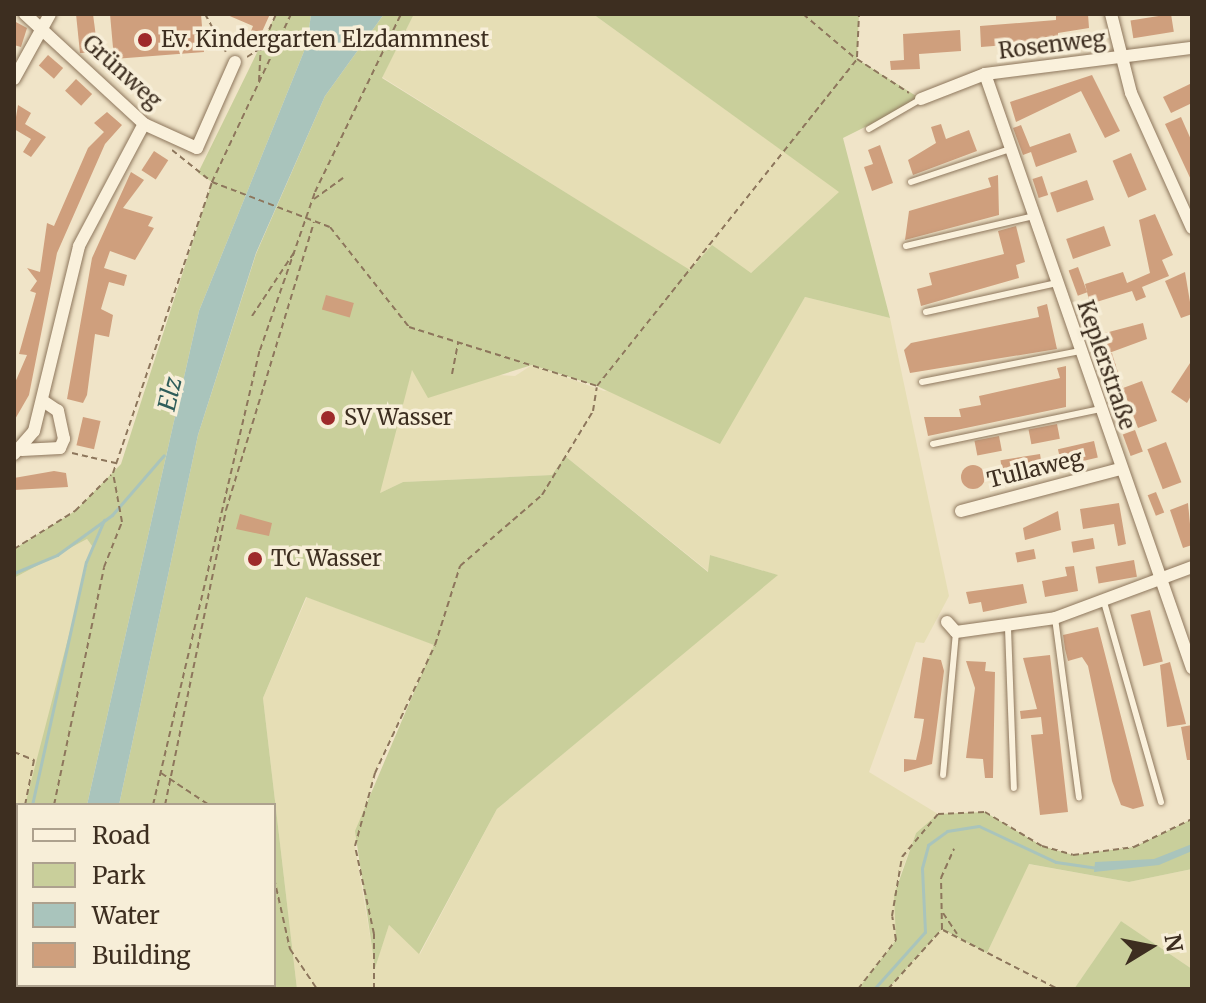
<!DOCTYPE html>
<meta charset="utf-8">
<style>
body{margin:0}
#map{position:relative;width:1206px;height:1003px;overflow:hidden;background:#f0e4c8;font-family:Merriweather,serif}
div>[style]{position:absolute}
.farmland>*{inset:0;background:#e6deb5}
.green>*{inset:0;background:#c9cf9b}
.water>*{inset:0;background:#a9c4bc}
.stream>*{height:3px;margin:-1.5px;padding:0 1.5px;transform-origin:1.5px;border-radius:1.5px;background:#a9c4bc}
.building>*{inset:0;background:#cf9f7d;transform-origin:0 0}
.round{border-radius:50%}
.path>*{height:2px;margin-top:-1px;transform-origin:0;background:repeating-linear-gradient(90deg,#8d765c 0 6px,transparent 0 10px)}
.roads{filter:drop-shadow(0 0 2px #8d765c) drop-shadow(0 0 2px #8d765c)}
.lane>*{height:6px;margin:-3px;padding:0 3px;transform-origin:3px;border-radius:3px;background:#faf1dc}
.street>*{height:12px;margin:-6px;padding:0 6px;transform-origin:6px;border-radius:6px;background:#faf1dc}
.dots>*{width:22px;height:22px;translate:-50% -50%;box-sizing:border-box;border:4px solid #f7eed8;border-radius:50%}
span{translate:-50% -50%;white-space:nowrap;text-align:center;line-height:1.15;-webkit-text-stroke:7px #f7eed8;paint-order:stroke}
.poi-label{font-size:22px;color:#3d2e20}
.left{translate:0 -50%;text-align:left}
.street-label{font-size:22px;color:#3d2e20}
.water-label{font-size:24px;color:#2f5d5a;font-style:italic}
.frame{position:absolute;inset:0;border:16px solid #3d2e20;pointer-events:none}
.legend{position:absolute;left:16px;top:803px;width:260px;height:184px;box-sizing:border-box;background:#f7eed8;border:2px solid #ada18e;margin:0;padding:10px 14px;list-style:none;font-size:24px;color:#3d2e20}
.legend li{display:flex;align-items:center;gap:16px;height:40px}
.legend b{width:40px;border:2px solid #ada18e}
.north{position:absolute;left:1110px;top:907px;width:80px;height:80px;-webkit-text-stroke:6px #f7eed8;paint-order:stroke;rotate:80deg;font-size:22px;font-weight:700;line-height:32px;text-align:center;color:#3d2e20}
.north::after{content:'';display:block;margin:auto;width:28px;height:36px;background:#3d2e20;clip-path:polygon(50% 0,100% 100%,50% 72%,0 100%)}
</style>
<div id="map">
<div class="farmland">
<i style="clip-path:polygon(414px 14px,593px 14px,840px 192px,751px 273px,690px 271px,382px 77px)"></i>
<i style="clip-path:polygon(805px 297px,890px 318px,949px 596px,924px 643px,916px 642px,869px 772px,938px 814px,916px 833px,898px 881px,896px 940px,858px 989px,297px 989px,263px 698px,307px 597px,435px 645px,375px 773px,355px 846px,375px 966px,389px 925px,420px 954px,497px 809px,777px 575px,710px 555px,709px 572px,565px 456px,552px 475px,403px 482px,378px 494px,412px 369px,515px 376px,532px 365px,604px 391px,768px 352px)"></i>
<i style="clip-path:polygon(87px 539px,92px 546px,40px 761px,25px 805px,18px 805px,14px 860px,14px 578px)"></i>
<i style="clip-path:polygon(1028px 864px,1129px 882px,1192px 869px,1192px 969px,1121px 921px,1074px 989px,888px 989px,942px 929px,987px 953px)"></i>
</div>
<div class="green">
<i style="clip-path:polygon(276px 14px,311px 14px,307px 44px,199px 311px,87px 805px,25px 805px,92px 546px,87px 539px,14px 578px,14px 549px,75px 511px,121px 464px,212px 182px,198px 173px)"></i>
<i style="clip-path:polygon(384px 14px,414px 14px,382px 78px,690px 270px,712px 245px,751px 273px,839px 192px,593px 14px,859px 14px,857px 59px,921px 99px,843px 138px,890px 318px,805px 297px,720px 444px,597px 386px,532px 365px,428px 398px,412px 370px,380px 493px,403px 482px,552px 475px,565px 456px,708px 572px,710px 555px,778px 575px,497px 809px,419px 954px,389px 925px,375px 968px,355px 831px,434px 645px,306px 597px,263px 698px,297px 989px,77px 989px,274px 985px,274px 805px,119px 805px,198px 435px,256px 254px,325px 96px)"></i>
<i style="clip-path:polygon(985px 812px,1042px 846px,1073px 855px,1134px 847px,1192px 819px,1192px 869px,1129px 882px,1029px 864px,987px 953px,942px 929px,888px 989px,858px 989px,896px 940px,894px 895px,916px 833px,938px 814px)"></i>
<i style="clip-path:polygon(18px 840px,18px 985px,48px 989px,14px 989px)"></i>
<i style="clip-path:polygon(1121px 921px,1192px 969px,1192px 989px,1074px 989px)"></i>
</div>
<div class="water">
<i style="clip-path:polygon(311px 14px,384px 14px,325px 96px,256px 253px,198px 435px,119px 805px,87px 805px,199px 311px,307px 44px)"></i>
<i style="clip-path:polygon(1192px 844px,1192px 851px,1159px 865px,1094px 872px,1095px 862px,1154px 859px)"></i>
</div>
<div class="stream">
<i style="left:14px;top:573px;width:47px;rotate:-22.7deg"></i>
<i style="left:57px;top:555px;width:68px;rotate:-36deg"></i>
<i style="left:112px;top:515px;width:79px;rotate:-49.1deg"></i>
<i style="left:32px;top:805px;width:249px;rotate:-77.5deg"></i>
<i style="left:86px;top:562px;width:46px;rotate:-66.8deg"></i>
<i style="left:14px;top:897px;width:21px;rotate:-79deg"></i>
<i style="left:874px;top:989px;width:76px;rotate:-48.2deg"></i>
<i style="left:925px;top:932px;width:64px;rotate:-92.7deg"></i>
<i style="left:922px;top:868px;width:24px;rotate:-75deg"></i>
<i style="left:928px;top:845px;width:24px;rotate:-36deg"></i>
<i style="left:947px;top:831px;width:32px;rotate:-9deg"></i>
<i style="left:979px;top:826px;width:85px;rotate:25.1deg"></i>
<i style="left:1056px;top:862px;width:42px;rotate:8.1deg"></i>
</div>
<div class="building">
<i style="clip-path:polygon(76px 14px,93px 14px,98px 53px,80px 53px)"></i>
<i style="clip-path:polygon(110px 14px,201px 14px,204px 52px,114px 59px)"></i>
<i style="clip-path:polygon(225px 14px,270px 14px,256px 45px,247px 41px,253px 26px)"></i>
<i style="clip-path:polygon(1056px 14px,1088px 14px,1089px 28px,1058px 33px,1058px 41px,981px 47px,980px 26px,1056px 20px)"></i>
<i style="left:1171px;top:14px;width:18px;height:41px;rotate:81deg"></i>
<i style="clip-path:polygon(14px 21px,27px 28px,21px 47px,14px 45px)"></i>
<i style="clip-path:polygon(960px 30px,961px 51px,919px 54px,920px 69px,891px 70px,890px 61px,904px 60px,903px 34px)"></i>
<i style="left:48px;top:55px;width:20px;height:14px;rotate:41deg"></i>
<i style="clip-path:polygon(1092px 75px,1120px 131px,1105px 138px,1081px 91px,1016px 122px,1010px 102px)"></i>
<i style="left:76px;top:79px;width:22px;height:16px;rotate:43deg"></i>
<i style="clip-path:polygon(1192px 83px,1192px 103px,1171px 113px,1163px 97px)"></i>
<i style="clip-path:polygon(18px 105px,31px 113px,25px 124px,46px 137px,31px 157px,23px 152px,31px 139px,14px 129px)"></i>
<i style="clip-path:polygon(107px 112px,122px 125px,105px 144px,57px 253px,29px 395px,14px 421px,14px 385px,27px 355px,19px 354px,36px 293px,30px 291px,37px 281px,27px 268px,40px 272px,47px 223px,54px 226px,88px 148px,104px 132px,94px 123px)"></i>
<i style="clip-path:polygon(1181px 117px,1192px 142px,1192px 182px,1165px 124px)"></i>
<i style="clip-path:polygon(941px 124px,946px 139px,969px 130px,977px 151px,913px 175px,908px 160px,936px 143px,931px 127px)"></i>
<i style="clip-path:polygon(1021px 125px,1030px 147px,1070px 133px,1077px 152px,1036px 167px,1031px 152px,1023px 155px,1013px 128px)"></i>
<i style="clip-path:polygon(880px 145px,893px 183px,872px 191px,864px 167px,873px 164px,868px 150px)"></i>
<i style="left:154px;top:151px;width:17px;height:23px;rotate:33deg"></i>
<i style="left:1131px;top:153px;width:40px;height:20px;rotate:67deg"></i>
<i style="clip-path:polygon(131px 172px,144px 180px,123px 208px,153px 217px,148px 226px,154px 228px,135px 260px,110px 251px,104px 268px,127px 275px,124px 286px,109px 282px,101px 309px,113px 315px,109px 337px,95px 334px,87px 395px,83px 403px,67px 399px,92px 258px)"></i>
<i style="clip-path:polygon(998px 175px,999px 215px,905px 240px,909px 211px,991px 187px,988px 178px)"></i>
<i style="left:1042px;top:176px;width:20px;height:10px;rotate:72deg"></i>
<i style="left:1087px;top:180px;width:21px;height:39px;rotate:71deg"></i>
<i style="clip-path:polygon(1155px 214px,1173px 255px,1162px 260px,1169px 276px,1142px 287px,1146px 297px,1136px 301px,1132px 291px,1090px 304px,1085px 284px,1123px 272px,1127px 283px,1150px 273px,1139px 220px)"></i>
<i style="clip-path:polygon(1016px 226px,1025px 262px,1016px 265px,1019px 278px,921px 306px,917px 289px,932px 285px,929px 273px,1004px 254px,998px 231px)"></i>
<i style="left:1104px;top:226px;width:21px;height:40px;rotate:71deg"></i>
<i style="left:1078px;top:267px;width:27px;height:10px;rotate:70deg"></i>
<i style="clip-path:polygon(1185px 272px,1192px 314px,1181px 318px,1165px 281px)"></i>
<i style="left:326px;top:295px;width:29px;height:15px;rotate:16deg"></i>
<i style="clip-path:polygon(1047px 304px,1057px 349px,910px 373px,904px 350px,911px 343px,1039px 317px,1037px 307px)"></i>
<i style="clip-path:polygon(1143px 323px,1147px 339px,1109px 353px,1105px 333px)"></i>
<i style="clip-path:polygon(1112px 353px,1123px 388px,1142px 381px,1157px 421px,1138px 428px,1123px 389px,1109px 394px,1099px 357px)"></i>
<i style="clip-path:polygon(1192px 360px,1192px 394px,1187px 403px,1171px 392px)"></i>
<i style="clip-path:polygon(1066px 366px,1066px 407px,928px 436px,924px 417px,961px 417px,959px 409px,981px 405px,979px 396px,1060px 378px,1057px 368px)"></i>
<i style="left:83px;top:417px;width:18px;height:29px;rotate:13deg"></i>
<i style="left:1057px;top:424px;width:15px;height:29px;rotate:79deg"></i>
<i style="left:1135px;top:430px;width:23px;height:13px;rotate:70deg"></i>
<i style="left:999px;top:436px;width:15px;height:25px;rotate:79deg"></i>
<i style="left:1094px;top:441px;width:17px;height:37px;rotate:77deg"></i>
<i style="left:1166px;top:442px;width:43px;height:20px;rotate:69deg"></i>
<i style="left:1040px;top:454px;width:18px;height:40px;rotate:81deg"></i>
<i class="round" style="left:961px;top:465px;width:24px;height:24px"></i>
<i style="clip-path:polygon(54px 471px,66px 473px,68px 487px,14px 490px,14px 478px)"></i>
<i style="left:1156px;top:492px;width:22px;height:9px;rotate:68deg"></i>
<i style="clip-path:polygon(1119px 503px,1126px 544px,1118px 546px,1114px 524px,1083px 529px,1080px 509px)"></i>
<i style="clip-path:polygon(1188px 503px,1192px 545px,1183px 548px,1170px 510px)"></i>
<i style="clip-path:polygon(1058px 511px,1061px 530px,1025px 540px,1023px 528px)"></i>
<i style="clip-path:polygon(240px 514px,272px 523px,269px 536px,236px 529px)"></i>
<i style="left:1093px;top:538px;width:11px;height:22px;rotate:80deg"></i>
<i style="left:1034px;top:549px;width:10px;height:19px;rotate:79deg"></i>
<i style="left:1134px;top:560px;width:17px;height:39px;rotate:80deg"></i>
<i style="clip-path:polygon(1074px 566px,1078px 591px,1045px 597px,1042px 581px,1067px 576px,1065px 567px)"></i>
<i style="clip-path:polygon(1023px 584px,1027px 603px,983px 612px,981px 602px,969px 604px,966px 592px)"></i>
<i style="left:1150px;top:610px;width:53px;height:20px;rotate:76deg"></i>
<i style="clip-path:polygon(1098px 627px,1144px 806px,1133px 809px,1121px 805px,1112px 781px,1088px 666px,1082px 657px,1068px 661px,1065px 649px,1063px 635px)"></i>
<i style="clip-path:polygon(1050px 655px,1068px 812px,1040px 815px,1031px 735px,1043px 734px,1041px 717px,1021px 719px,1020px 711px,1037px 709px,1023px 658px)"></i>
<i style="clip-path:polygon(923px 657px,941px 660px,944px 671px,932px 764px,904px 772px,904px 759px,916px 760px,921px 738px,924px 719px,914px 718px)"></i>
<i style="clip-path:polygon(966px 661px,986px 662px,985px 671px,995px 672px,993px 778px,985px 778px,983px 759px,966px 758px,975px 688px)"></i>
<i style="clip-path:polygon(1170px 662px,1186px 724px,1167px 727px,1160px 665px)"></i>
<i style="clip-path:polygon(1192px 725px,1192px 760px,1187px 760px,1181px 727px)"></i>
</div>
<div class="path">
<i style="left:146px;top:14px;width:1px"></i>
<i style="left:205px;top:14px;width:43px;rotate:61.1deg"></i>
<i style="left:803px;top:14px;width:70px;rotate:40.3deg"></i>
<i style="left:247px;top:57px;width:17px;rotate:-33deg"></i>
<i style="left:857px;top:57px;width:43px;rotate:-87.3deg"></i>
<i style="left:259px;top:81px;width:33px;rotate:-87deg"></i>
<i style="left:261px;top:48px;width:37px;rotate:-66deg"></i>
<i style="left:172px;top:150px;width:51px;rotate:38.7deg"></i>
<i style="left:212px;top:182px;width:126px;rotate:20.9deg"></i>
<i style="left:330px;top:227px;width:127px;rotate:51.7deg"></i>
<i style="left:409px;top:327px;width:197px;rotate:17.4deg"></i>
<i style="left:597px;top:386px;width:418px;rotate:-51.5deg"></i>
<i style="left:857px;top:59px;width:62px;rotate:33.2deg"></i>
<i style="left:314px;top:199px;width:36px;rotate:-36deg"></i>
<i style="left:252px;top:316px;width:78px;rotate:-56.5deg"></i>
<i style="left:452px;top:374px;width:32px;rotate:-79deg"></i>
<i style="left:72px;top:453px;width:49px;rotate:12.9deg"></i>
<i style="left:14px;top:549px;width:72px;rotate:-31.9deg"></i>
<i style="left:75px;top:511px;width:51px;rotate:-45deg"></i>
<i style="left:14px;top:752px;width:22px;rotate:22deg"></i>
<i style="left:34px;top:760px;width:46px;rotate:101.3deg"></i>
<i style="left:161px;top:773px;width:58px;rotate:33.7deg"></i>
<i style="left:54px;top:805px;width:243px;rotate:-78.1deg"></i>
<i style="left:104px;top:567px;width:48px;rotate:-68.2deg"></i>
<i style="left:122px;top:522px;width:50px;rotate:-100.4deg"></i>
<i style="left:113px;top:473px;width:307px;rotate:-71.2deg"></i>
<i style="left:212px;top:182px;width:186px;rotate:-64.8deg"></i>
<i style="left:153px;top:805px;width:467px;rotate:-76.8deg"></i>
<i style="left:260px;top:350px;width:167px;rotate:-70.8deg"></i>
<i style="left:315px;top:192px;width:198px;rotate:-64.2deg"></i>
<i style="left:165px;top:805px;width:301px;rotate:-78.3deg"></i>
<i style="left:226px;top:510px;width:301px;rotate:-73deg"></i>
<i style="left:14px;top:860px;width:20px;rotate:-79deg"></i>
<i style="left:274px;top:878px;width:73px;rotate:77.3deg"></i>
<i style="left:290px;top:949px;width:48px;rotate:56deg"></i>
<i style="left:943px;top:913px;width:25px;rotate:56deg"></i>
<i style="left:943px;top:930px;width:129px;rotate:27.2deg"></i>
<i style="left:15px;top:989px;width:14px;rotate:-78deg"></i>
<i style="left:114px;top:989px;width:4px;rotate:-76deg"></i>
<i style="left:129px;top:989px;width:4px;rotate:-90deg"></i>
<i style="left:374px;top:989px;width:55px;rotate:-90deg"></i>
<i style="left:374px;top:934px;width:90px;rotate:-102.2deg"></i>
<i style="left:355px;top:846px;width:76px;rotate:-74.7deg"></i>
<i style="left:375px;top:773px;width:141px;rotate:-64.9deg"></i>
<i style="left:435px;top:645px;width:83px;rotate:-72.4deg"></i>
<i style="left:460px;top:566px;width:108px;rotate:-40.9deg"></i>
<i style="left:542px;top:495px;width:98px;rotate:-58.7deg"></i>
<i style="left:593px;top:411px;width:24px;rotate:-81deg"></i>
<i style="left:858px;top:989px;width:62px;rotate:-52.2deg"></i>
<i style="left:896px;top:940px;width:24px;rotate:-99deg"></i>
<i style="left:892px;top:916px;width:60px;rotate:-80.4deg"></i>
<i style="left:902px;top:857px;width:56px;rotate:-50.1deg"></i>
<i style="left:938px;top:814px;width:47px;rotate:-2.4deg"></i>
<i style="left:985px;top:812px;width:66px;rotate:30.8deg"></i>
<i style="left:1042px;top:846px;width:32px;rotate:16deg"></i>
<i style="left:1073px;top:855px;width:62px;rotate:-7.5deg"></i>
<i style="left:1134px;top:847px;width:64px;rotate:-25.8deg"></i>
<i style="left:888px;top:989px;width:81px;rotate:-48deg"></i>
<i style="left:942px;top:929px;width:51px;rotate:-91.1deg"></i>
<i style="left:941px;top:878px;width:32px;rotate:-66deg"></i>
</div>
<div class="roads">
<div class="lane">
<i style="left:869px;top:129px;width:60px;rotate:-30deg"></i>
<i style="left:911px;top:182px;width:104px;rotate:-18.4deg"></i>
<i style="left:906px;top:246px;width:131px;rotate:-13.2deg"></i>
<i style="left:926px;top:312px;width:134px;rotate:-12.5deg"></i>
<i style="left:922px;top:382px;width:161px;rotate:-11.1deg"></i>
<i style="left:933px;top:444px;width:171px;rotate:-11.8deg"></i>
<i style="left:1104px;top:602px;width:208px;rotate:74.1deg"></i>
<i style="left:1055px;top:618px;width:181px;rotate:82.4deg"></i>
<i style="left:1008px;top:628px;width:160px;rotate:87.9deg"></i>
<i style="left:943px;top:775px;width:144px;rotate:-84.8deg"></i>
</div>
<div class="street">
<i style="left:25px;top:14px;width:162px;rotate:42.7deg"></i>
<i style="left:144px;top:124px;width:58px;rotate:24.4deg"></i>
<i style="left:197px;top:148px;width:94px;rotate:-66.2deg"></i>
<i style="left:1111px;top:14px;width:81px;rotate:75.8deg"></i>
<i style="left:1131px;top:93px;width:148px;rotate:65.7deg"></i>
<i style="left:985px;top:74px;width:629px;rotate:70.79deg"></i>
<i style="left:14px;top:79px;width:74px;rotate:-61deg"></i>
<i style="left:921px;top:99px;width:69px;rotate:-21.3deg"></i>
<i style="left:985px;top:74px;width:209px;rotate:-7.2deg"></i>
<i style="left:22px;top:450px;width:38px;rotate:-3deg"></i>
<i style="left:60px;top:448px;width:10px;rotate:-66deg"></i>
<i style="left:64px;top:439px;width:29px;rotate:-102deg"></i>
<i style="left:58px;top:411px;width:18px;rotate:-146deg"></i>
<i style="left:14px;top:454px;width:30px;rotate:-49deg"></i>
<i style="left:34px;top:431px;width:190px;rotate:-76.3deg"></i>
<i style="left:79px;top:246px;width:138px;rotate:-62deg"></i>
<i style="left:961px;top:511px;width:164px;rotate:-14.8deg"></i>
<i style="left:947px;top:622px;width:13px;rotate:48deg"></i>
<i style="left:956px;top:632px;width:100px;rotate:-8deg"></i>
<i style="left:1055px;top:618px;width:146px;rotate:-20.4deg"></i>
</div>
</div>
<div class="dots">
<i style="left:145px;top:40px;background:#9e2a2b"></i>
<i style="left:328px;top:418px;background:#9e2a2b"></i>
<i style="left:255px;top:559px;background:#9e2a2b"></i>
</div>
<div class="poi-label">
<span class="left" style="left:161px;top:40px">Ev. Kindergarten Elzdammnest</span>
<span class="left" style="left:344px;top:418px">SV Wasser</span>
<span class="left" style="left:271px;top:559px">TC Wasser</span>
</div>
<div class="street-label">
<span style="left:1052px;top:45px;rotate:-7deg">Rosenweg</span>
<span style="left:122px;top:72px;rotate:42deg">Grünweg</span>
<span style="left:1106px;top:365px;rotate:71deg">Keplerstraße</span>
<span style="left:1035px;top:469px;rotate:-14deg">Tullaweg</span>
</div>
<div class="water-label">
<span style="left:170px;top:394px;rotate:-77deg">Elz</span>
</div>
<div class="frame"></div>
<ul class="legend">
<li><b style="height:10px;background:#faf1dc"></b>Road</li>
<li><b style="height:22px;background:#c9cf9b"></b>Park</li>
<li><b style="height:22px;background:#a9c4bc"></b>Water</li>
<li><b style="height:22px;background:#cf9f7d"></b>Building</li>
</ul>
<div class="north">N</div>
</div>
